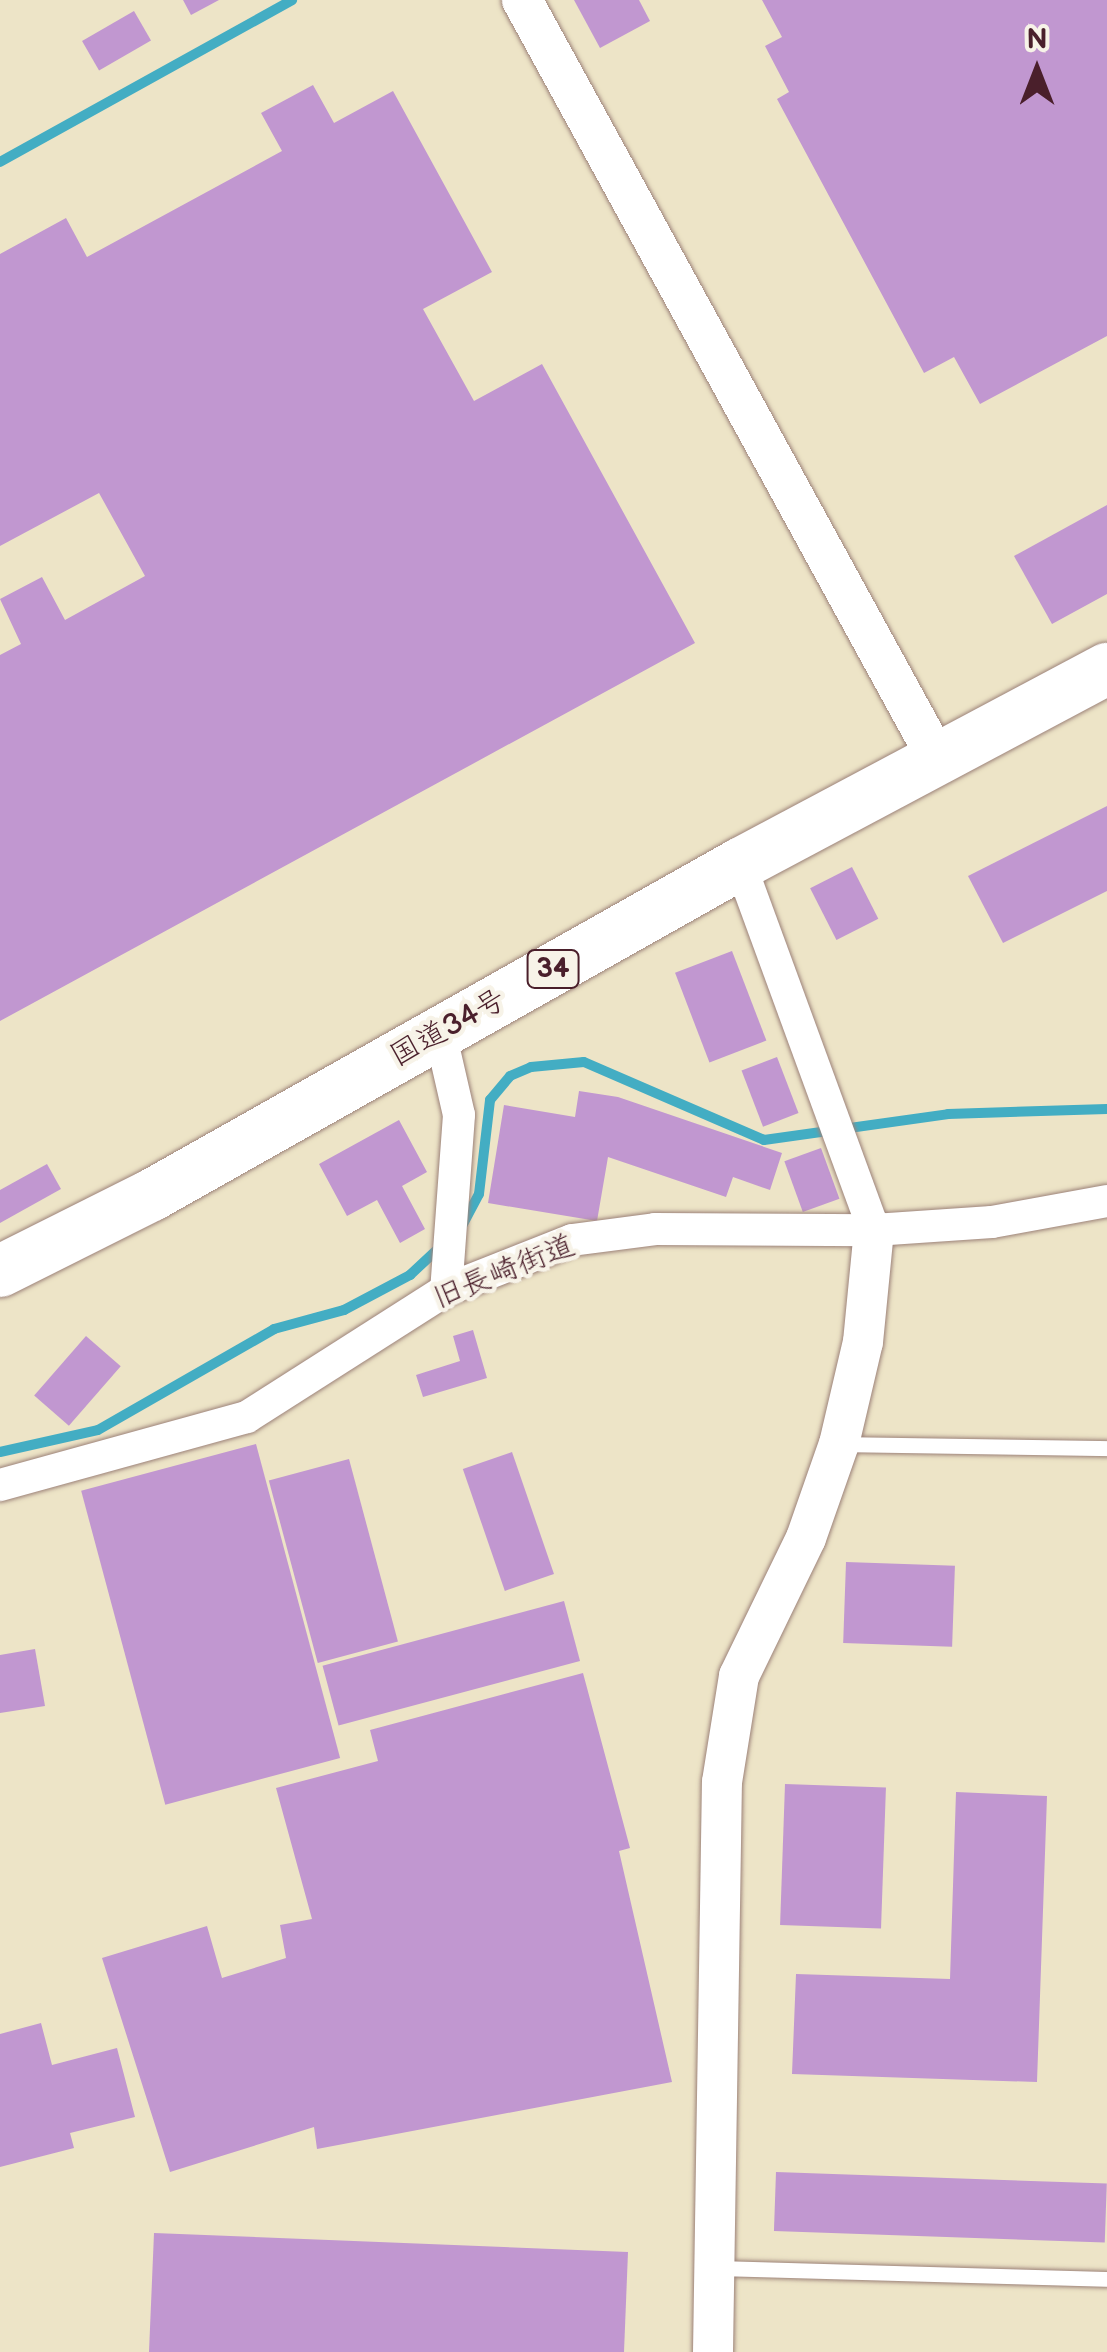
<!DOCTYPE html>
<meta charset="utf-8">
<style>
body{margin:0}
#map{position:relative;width:1107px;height:2352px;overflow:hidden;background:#ede4c7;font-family:"Balsamiq Sans","Klee One",sans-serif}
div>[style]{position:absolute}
.stream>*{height:10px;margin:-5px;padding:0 5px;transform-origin:5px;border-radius:5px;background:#43adc3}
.building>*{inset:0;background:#c197d0;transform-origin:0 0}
.roads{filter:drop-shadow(0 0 2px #9c8279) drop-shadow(0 0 2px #9c8279)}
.service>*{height:15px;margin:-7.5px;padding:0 7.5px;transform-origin:7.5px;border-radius:7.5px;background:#fff}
.minor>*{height:32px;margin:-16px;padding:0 16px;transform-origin:16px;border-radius:16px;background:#fff}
.tertiary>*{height:40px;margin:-20px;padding:0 20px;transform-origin:20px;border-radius:20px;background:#fff}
.trunk>*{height:52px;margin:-26px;padding:0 26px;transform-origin:26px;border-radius:26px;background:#fff}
span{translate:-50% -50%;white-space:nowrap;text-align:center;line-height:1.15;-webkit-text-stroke:9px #f7f3e8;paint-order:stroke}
.shield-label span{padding:2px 8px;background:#f7f3e8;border:2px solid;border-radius:8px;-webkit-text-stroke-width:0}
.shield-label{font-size:28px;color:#4a1f2b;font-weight:700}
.street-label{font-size:30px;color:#4a1f2b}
.north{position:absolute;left:987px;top:20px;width:100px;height:100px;-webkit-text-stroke:8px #f7f3e8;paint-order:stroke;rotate:0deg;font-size:28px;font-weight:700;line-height:40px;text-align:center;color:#4a1f2b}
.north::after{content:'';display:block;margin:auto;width:35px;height:45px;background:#4a1f2b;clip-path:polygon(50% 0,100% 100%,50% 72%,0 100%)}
</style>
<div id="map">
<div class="stream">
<i style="left:0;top:162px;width:334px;rotate:-29deg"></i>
<i style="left:462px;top:1226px;width:36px;rotate:-62deg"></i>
<i style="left:479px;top:1194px;width:95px;rotate:-83.3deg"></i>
<i style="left:490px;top:1100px;width:31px;rotate:-50deg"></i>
<i style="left:510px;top:1076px;width:23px;rotate:-23deg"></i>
<i style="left:531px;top:1067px;width:53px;rotate:-5.4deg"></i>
<i style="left:584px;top:1062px;width:196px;rotate:23.4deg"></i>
<i style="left:764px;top:1140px;width:186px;rotate:-8deg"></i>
<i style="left:948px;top:1114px;width:159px;rotate:-1.8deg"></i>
<i style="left:0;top:1452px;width:100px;rotate:-12.7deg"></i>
<i style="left:98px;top:1430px;width:203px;rotate:-29.8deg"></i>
<i style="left:274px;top:1329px;width:73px;rotate:-15.2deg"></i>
<i style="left:344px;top:1310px;width:75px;rotate:-27.9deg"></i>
<i style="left:410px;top:1275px;width:40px;rotate:-43deg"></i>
</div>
<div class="building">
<i style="clip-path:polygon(183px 0,219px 0,191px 15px)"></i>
<i style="clip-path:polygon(574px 0,639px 0,650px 21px,600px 48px)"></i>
<i style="clip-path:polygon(762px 0,1107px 0,1107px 336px,980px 404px,954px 357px,924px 373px,777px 99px,789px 92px,765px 46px,782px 37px)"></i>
<i style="left:134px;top:11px;width:34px;height:60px;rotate:60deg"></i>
<i style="clip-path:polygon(313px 85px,334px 123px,393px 91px,492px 272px,423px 309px,474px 401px,542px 364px,695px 643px,0 1021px,0 655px,21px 644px,0 599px,42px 577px,65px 620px,145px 576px,99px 493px,0 546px,0 254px,66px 218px,87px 257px,282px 151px,261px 113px)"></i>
<i style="clip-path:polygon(1107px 505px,1107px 594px,1052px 624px,1014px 556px)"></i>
<i style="clip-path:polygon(1107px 806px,1107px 891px,1003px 943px,968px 876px)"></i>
<i style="left:852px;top:867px;width:58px;height:47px;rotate:63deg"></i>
<i style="left:732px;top:951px;width:96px;height:61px;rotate:69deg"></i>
<i style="left:777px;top:1057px;width:60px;height:38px;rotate:69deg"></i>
<i style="clip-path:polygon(579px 1091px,618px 1097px,782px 1153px,770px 1190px,733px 1177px,726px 1197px,608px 1157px,597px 1221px,488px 1203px,504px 1105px,575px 1117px)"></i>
<i style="clip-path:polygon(399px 1120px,427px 1172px,402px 1186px,425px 1229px,400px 1243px,377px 1200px,347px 1216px,319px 1164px)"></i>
<i style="left:821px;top:1148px;width:54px;height:39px;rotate:70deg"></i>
<i style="clip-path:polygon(47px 1164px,61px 1189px,0 1223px,0 1190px)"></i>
<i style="clip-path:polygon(473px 1330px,487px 1378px,423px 1397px,416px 1375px,460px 1361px,453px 1336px)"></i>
<i style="left:86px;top:1336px;width:46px;height:79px;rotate:41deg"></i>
<i style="left:256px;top:1444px;width:325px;height:181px;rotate:75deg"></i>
<i style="left:512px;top:1452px;width:129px;height:52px;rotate:71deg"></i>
<i style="left:349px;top:1459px;width:189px;height:83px;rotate:75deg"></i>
<i style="left:846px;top:1562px;width:109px;height:81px;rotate:2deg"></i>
<i style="left:564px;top:1601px;width:62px;height:250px;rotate:75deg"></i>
<i style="clip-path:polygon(35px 1649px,45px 1706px,0 1713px,0 1655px)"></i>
<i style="clip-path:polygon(583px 1673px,630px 1848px,619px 1851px,672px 2082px,317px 2149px,314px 2127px,170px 2172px,102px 1958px,207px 1926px,222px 1978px,286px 1958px,280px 1925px,312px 1919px,276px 1788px,378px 1761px,370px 1730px)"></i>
<i style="left:785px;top:1784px;width:101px;height:141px;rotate:2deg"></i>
<i style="clip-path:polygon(956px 1792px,1047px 1796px,1037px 2082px,792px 2074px,796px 1974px,950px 1979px)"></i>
<i style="clip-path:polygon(41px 2023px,52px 2065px,117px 2048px,135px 2117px,70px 2133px,74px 2148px,0 2167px,0 2034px)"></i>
<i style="left:776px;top:2172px;width:331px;height:59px;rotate:2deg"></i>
<i style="clip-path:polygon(154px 2233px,628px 2252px,624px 2352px,149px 2352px)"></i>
</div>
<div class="roads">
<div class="service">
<i style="left:843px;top:1444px;width:264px;rotate:0.9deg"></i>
<i style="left:716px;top:2268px;width:391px;rotate:1.6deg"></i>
</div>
<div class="minor">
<i style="left:740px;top:864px;width:390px;rotate:69.9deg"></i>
<i style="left:440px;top:1032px;width:85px;rotate:77.1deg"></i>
<i style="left:459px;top:1115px;width:175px;rotate:94.2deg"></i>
<i style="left:0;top:1485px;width:256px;rotate:-15.4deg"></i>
<i style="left:247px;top:1417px;width:236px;rotate:-32.5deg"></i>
<i style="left:446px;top:1290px;width:136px;rotate:-21.6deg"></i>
<i style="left:572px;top:1240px;width:84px;rotate:-7.5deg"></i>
<i style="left:655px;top:1229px;width:219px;rotate:0.3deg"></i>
<i style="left:874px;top:1230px;width:118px;rotate:-3.9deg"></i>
<i style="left:992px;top:1222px;width:117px;rotate:-10.3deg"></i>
</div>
<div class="tertiary">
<i style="left:522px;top:0;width:866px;rotate:61.31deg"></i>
<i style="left:713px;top:2352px;width:570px;rotate:-89.1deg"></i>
<i style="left:722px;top:1782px;width:107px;rotate:-80.9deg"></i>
<i style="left:739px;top:1676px;width:153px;rotate:-64.1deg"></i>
<i style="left:806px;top:1538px;width:100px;rotate:-70.7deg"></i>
<i style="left:839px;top:1444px;width:105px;rotate:-76.8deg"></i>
<i style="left:863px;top:1342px;width:113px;rotate:-84.4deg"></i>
</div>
<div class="trunk">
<i style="left:0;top:1271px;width:170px;rotate:-26.6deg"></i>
<i style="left:152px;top:1195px;width:675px;rotate:-29.38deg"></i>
<i style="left:740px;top:864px;width:416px;rotate:-28deg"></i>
</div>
</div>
<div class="shield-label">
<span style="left:553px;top:969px">34</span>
</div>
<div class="street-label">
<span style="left:448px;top:1028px;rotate:-29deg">国道34号</span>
<span style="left:504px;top:1272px;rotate:-22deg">旧長崎街道</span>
</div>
<div class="north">N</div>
</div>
